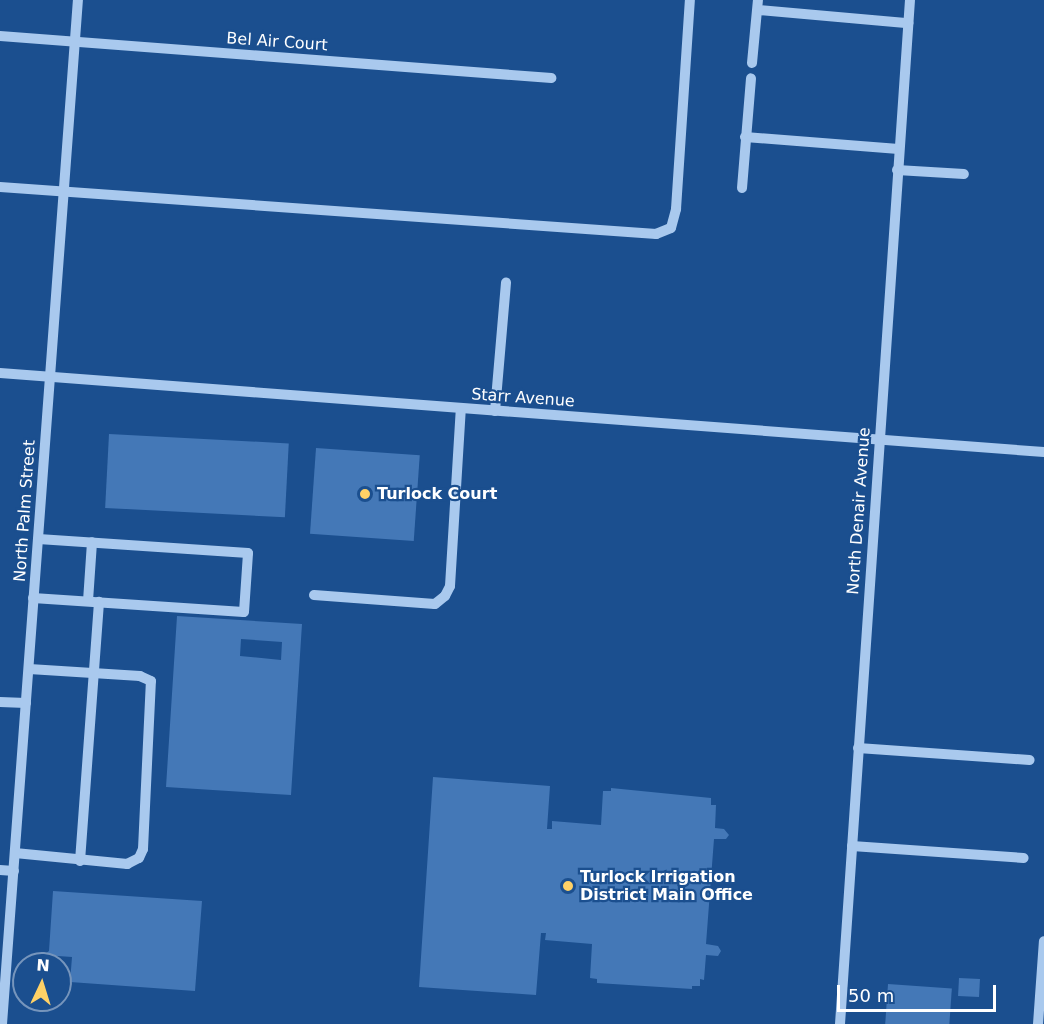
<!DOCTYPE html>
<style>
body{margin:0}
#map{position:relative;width:1044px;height:1024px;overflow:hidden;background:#1b4f8f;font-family:"DejaVu Sans",sans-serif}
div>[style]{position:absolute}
.building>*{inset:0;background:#4478b7;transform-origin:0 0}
.minor>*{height:10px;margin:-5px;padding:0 5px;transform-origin:5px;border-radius:5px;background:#a9c9ee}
.dots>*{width:16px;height:16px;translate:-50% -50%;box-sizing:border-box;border:3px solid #1b4f8f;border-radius:50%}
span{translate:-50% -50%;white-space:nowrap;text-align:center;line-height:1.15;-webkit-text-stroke:4.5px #1b4f8f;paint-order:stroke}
.street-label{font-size:16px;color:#fff}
.poi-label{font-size:16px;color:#fff;font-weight:700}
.left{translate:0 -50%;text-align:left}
.north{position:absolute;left:12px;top:952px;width:60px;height:60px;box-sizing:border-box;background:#1b4f8f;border:2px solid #7695bc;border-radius:50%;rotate:4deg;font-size:16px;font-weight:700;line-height:24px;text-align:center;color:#fff}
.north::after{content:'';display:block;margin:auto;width:21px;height:27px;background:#ffd166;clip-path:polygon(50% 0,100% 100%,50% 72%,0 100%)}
.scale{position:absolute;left:837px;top:985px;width:159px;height:27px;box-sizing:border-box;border:3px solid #fff;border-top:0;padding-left:8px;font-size:18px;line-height:21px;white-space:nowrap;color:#fff;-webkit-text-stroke:4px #1b4f8f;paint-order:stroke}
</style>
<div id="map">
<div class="building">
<i style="left:109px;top:434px;width:180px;height:74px;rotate:3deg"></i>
<i style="left:316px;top:448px;width:104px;height:86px;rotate:4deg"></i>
<i style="clip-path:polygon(evenodd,177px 616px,302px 624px,291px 795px,166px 787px,177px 616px,241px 639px,282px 642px,281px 660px,240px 656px,241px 639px)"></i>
<i style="clip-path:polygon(433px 777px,550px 786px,547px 829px,552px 829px,552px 821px,601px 825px,603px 791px,611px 791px,611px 788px,711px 798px,711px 805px,716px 805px,715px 828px,724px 829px,729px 835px,726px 839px,714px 839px,706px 944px,718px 946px,721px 951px,718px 956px,706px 955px,704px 980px,700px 979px,700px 986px,692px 986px,692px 989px,597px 983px,597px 979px,590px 978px,592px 944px,545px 940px,546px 933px,541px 933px,536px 995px,419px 987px)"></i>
<i style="clip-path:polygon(53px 891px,202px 901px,195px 991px,70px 982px,72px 957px,44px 955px,49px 951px)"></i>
<i style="left:959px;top:978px;width:21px;height:18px;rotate:3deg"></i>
<i style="left:888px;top:984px;width:64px;height:40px;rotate:4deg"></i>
</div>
<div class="minor">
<i style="left:758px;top:10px;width:151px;rotate:5deg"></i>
<i style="left:0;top:36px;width:553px;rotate:4.36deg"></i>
<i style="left:752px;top:63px;width:63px;rotate:-84.6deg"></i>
<i style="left:745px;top:137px;width:154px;rotate:4.5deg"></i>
<i style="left:897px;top:170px;width:67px;rotate:3.4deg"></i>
<i style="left:0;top:187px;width:658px;rotate:4.1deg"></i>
<i style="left:656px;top:234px;width:16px;rotate:-22deg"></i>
<i style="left:671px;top:228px;width:20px;rotate:-75deg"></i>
<i style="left:676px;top:209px;width:209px;rotate:-86.2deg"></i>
<i style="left:742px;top:188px;width:110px;rotate:-85.3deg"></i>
<i style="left:0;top:373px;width:1047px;rotate:4.33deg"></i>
<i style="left:495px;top:411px;width:129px;rotate:-85.1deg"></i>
<i style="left:314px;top:595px;width:121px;rotate:4.3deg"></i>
<i style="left:435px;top:604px;width:13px;rotate:-39deg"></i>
<i style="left:445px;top:596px;width:11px;rotate:-63deg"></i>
<i style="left:450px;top:586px;width:178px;rotate:-86.5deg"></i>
<i style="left:33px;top:598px;width:211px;rotate:3.8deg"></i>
<i style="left:244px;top:612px;width:59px;rotate:-86.1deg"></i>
<i style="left:248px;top:553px;width:210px;rotate:-176.2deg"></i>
<i style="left:88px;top:601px;width:59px;rotate:-86.1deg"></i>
<i style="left:0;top:702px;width:26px;rotate:2deg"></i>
<i style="left:858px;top:748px;width:172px;rotate:4deg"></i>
<i style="left:852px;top:846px;width:172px;rotate:4deg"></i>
<i style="left:15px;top:853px;width:113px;rotate:5.6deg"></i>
<i style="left:127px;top:864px;width:13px;rotate:-27deg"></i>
<i style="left:139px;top:858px;width:10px;rotate:-66deg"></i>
<i style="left:143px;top:849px;width:168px;rotate:-87.3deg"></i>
<i style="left:151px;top:681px;width:12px;rotate:-156deg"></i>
<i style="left:140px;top:676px;width:111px;rotate:-176.4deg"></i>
<i style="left:80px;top:861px;width:260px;rotate:-85.8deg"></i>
<i style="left:0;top:870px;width:14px;rotate:4deg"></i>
<i style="left:2px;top:1024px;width:1027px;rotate:-85.76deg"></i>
<i style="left:840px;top:1024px;width:1026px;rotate:-86.09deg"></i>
<i style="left:1038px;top:1024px;width:83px;rotate:-85.9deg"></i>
</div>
<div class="dots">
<i style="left:365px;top:494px;background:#ffd166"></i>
<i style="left:568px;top:886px;background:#ffd166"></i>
</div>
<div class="street-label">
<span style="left:277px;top:42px;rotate:4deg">Bel Air Court</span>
<span style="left:523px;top:398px;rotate:4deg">Starr Avenue</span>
<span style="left:25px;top:511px;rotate:-86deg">North Palm Street</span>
<span style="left:859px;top:511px;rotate:-86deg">North Denair Avenue</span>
</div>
<div class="poi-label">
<span class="left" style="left:377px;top:494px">Turlock Court</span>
<span class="left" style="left:580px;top:886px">Turlock Irrigation<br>District Main Office</span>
</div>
<div class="north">N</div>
<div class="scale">50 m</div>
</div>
